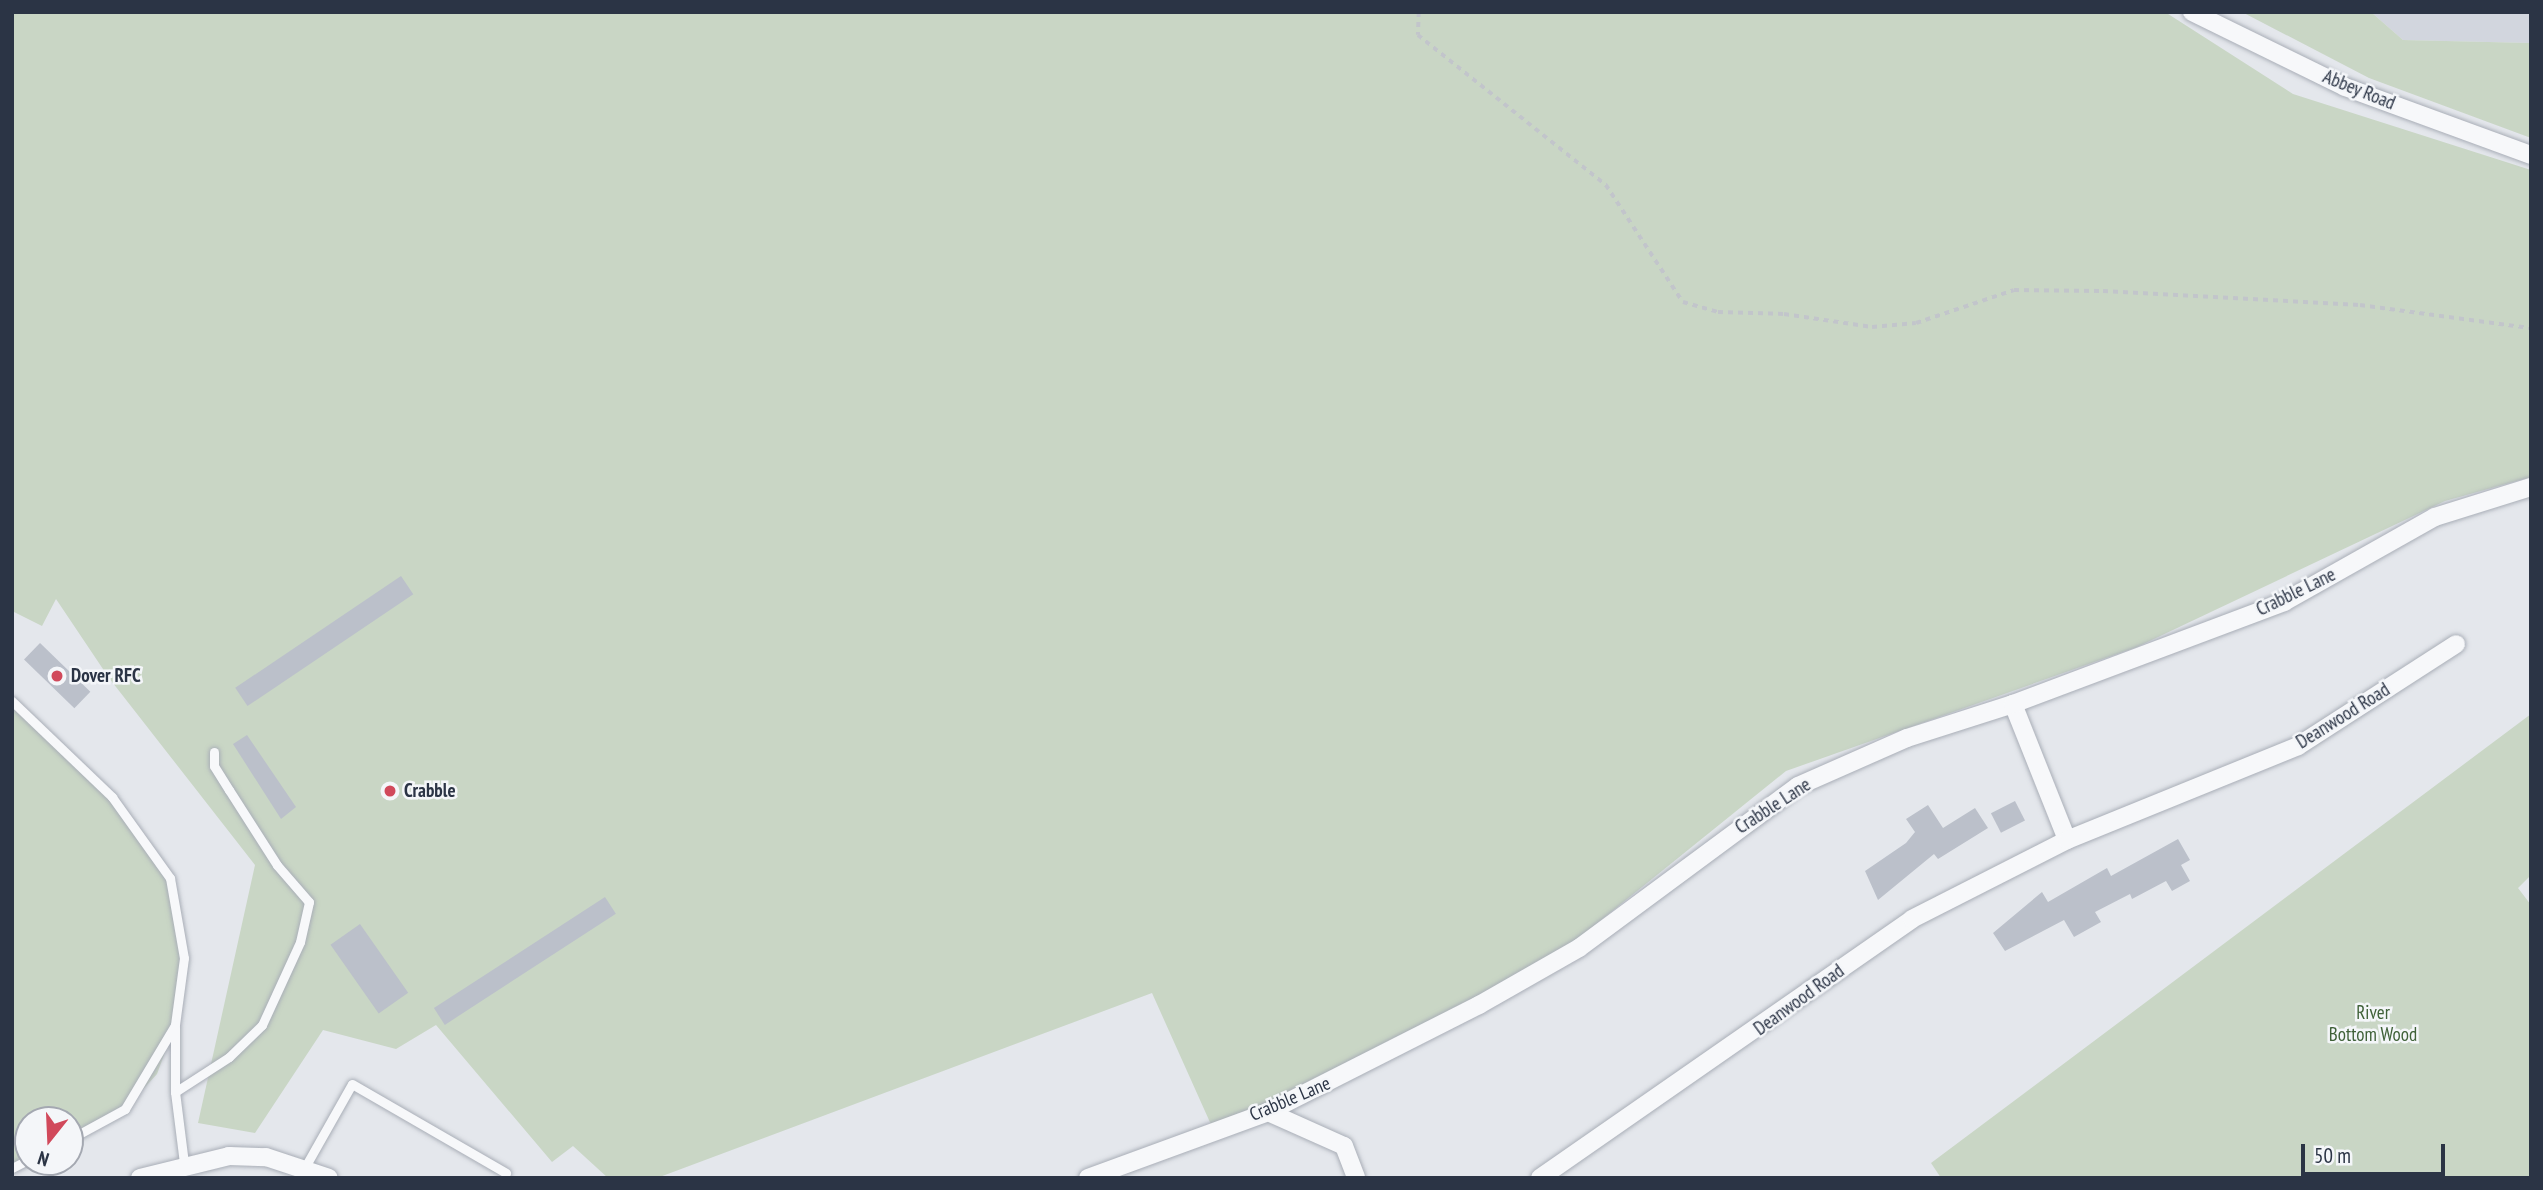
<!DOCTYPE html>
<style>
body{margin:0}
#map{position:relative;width:2543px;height:1190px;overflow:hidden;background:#e4e7ec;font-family:"PT Sans Narrow",sans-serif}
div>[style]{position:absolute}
.built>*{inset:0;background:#d2d6de}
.green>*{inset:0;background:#c9d6c5}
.building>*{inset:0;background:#bbc0ca;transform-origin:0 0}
.path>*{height:3.5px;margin-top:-1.75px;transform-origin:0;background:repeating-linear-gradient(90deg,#c2c5cb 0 5px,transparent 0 10px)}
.roads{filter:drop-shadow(0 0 2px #a9aeb7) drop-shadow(0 0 2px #a9aeb7)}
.service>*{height:9px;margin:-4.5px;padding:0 4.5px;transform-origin:4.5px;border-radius:4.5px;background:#f7f8fa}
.minor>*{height:18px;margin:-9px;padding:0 9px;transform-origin:9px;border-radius:9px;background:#f7f8fa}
.dots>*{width:19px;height:19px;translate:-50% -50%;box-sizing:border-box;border:4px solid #f4f6f9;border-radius:50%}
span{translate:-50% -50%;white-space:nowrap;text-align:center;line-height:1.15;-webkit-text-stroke:5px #f4f6f9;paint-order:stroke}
.street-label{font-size:19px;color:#2b3445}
.poi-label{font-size:19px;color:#2b3445;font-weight:700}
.left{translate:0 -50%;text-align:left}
.park-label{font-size:19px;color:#3f6138}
.frame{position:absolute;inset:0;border:14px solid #2b3445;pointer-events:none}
.north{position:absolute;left:14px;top:1106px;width:70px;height:70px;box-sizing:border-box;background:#f4f6f9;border:2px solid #a4a8b1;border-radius:50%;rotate:198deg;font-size:19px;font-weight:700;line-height:28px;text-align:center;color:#2b3445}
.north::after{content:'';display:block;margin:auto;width:24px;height:32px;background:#d1495b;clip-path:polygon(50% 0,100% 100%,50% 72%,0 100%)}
.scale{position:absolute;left:2301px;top:1144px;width:144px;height:32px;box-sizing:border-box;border:4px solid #2b3445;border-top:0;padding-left:9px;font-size:21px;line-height:24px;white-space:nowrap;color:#2b3445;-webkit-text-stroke:5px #f4f6f9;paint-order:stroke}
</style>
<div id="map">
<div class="built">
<i style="clip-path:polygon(2371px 12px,2531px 12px,2531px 43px,2403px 40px)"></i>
</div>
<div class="green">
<i style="clip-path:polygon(12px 12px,2165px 12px,2293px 94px,2531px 170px,2531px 477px,2445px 501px,2137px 647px,1786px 771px,1559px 954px,1268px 1112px,1213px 1129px,1152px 993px,657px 1178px,608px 1178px,573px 1146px,552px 1162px,436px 1025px,396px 1049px,323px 1030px,255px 1133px,198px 1123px,255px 865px,109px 678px,56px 599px,42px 626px,12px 611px)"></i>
<i style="clip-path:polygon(2242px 12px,2371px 12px,2403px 40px,2531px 43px,2531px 138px,2369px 78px)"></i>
<i style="clip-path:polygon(12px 701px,112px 797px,170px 878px,184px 958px,175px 1025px,157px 1074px,125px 1109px,70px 1139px,70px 1120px,28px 1120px,28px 1160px,12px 1168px)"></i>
<i style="clip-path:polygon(2531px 714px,2531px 875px,2518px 888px,2531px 905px,2531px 1178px,1941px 1178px,1931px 1163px)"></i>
</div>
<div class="building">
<i style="left:401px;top:576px;width:22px;height:200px;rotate:56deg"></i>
<i style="left:40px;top:643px;width:70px;height:23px;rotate:44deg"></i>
<i style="clip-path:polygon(247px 735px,296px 807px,281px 819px,233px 744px)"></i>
<i style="left:2015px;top:801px;width:22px;height:27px;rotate:63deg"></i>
<i style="clip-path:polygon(1928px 805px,1943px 828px,1975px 808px,1988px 828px,1938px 859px,1934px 854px,1878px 900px,1865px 871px,1906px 843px,1915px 832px,1906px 819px)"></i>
<i style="clip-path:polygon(2178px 839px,2190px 860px,2181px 865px,2190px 881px,2172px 891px,2166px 881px,2132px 899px,2130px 894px,2095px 912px,2101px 922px,2074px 937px,2064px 920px,2005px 951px,1993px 933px,2042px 892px,2048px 902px,2107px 868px,2111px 876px)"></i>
<i style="left:605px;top:897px;width:20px;height:204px;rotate:57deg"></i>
<i style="left:360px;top:924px;width:84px;height:36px;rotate:55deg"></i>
</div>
<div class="path">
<i style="left:1419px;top:12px;width:23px;rotate:92deg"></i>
<i style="left:1418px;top:35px;width:241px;rotate:38.6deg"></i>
<i style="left:1606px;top:185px;width:140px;rotate:56.7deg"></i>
<i style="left:1683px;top:302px;width:36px;rotate:16deg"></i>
<i style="left:1718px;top:312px;width:66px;rotate:1.7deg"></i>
<i style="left:1784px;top:314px;width:89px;rotate:8.4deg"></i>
<i style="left:1872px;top:327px;width:44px;rotate:-5.2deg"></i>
<i style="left:1916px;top:323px;width:103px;rotate:-18.6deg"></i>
<i style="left:2014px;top:290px;width:89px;rotate:0.6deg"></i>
<i style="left:2103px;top:291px;width:257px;rotate:3.1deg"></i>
<i style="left:2360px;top:305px;width:173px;rotate:7.7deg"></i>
</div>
<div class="roads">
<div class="service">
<i style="left:12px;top:701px;width:139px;rotate:43.8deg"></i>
<i style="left:112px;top:797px;width:100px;rotate:54.4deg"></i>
<i style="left:170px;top:878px;width:81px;rotate:80.1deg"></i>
<i style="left:184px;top:958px;width:68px;rotate:97.7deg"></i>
<i style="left:175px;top:1025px;width:98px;rotate:120.8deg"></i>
<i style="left:125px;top:1109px;width:63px;rotate:151.4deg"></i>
<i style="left:175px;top:1027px;width:65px;rotate:90deg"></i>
<i style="left:184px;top:1163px;width:72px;rotate:-97.2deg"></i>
<i style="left:175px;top:1092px;width:64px;rotate:-32.9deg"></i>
<i style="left:229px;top:1057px;width:46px;rotate:-44.1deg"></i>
<i style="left:262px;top:1025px;width:91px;rotate:-65.4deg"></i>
<i style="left:300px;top:942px;width:41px;rotate:-77.3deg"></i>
<i style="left:309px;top:902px;width:49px;rotate:-130.9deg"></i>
<i style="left:277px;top:865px;width:89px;rotate:-122.6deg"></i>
<i style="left:229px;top:790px;width:28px;rotate:-122deg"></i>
<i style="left:214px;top:766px;width:14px;rotate:-90deg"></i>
<i style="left:305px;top:1167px;width:95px;rotate:-60.5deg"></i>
<i style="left:352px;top:1084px;width:178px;rotate:30deg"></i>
<i style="left:12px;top:1168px;width:18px;rotate:-27deg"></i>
</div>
<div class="minor">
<i style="left:2192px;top:12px;width:170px;rotate:26.1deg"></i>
<i style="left:2345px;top:87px;width:198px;rotate:20.1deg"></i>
<i style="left:2013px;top:704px;width:146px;rotate:68.3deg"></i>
<i style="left:1268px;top:1112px;width:83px;rotate:24.1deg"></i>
<i style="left:1344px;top:1146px;width:34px;rotate:69deg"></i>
<i style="left:140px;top:1178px;width:92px;rotate:-13.9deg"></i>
<i style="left:229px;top:1156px;width:37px;rotate:2deg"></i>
<i style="left:266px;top:1157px;width:66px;rotate:18.4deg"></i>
<i style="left:1088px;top:1178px;width:192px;rotate:-20.1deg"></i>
<i style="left:1268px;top:1112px;width:237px;rotate:-26.9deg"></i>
<i style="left:1479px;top:1005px;width:115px;rotate:-29.7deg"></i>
<i style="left:1579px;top:948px;width:272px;rotate:-36.5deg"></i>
<i style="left:1798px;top:786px;width:119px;rotate:-23.8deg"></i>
<i style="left:1907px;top:738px;width:111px;rotate:-17.8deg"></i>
<i style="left:2013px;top:704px;width:290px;rotate:-20.6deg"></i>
<i style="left:2284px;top:602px;width:173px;rotate:-29.4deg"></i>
<i style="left:2435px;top:517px;width:101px;rotate:-17.4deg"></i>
<i style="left:1540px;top:1178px;width:453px;rotate:-34.8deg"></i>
<i style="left:1912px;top:919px;width:174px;rotate:-27deg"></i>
<i style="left:2067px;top:840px;width:249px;rotate:-22.1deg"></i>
<i style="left:2298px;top:746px;width:188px;rotate:-32.8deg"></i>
</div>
</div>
<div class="dots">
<i style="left:57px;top:676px;background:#d1495b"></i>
<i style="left:390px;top:791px;background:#d1495b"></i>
</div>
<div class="street-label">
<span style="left:2359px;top:90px;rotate:22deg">Abbey Road</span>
<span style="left:2296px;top:592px;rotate:-26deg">Crabble Lane</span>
<span style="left:2343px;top:716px;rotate:-32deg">Deanwood Road</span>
<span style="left:1773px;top:806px;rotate:-33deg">Crabble Lane</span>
<span style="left:1799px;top:1000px;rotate:-36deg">Deanwood Road</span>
<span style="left:1290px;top:1099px;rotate:-23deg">Crabble Lane</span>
</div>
<div class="poi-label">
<span class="left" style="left:71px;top:676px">Dover RFC</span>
<span class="left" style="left:404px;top:791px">Crabble</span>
</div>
<div class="park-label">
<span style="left:2373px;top:1024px">River<br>Bottom Wood</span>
</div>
<div class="frame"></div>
<div class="north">N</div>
<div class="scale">50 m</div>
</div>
